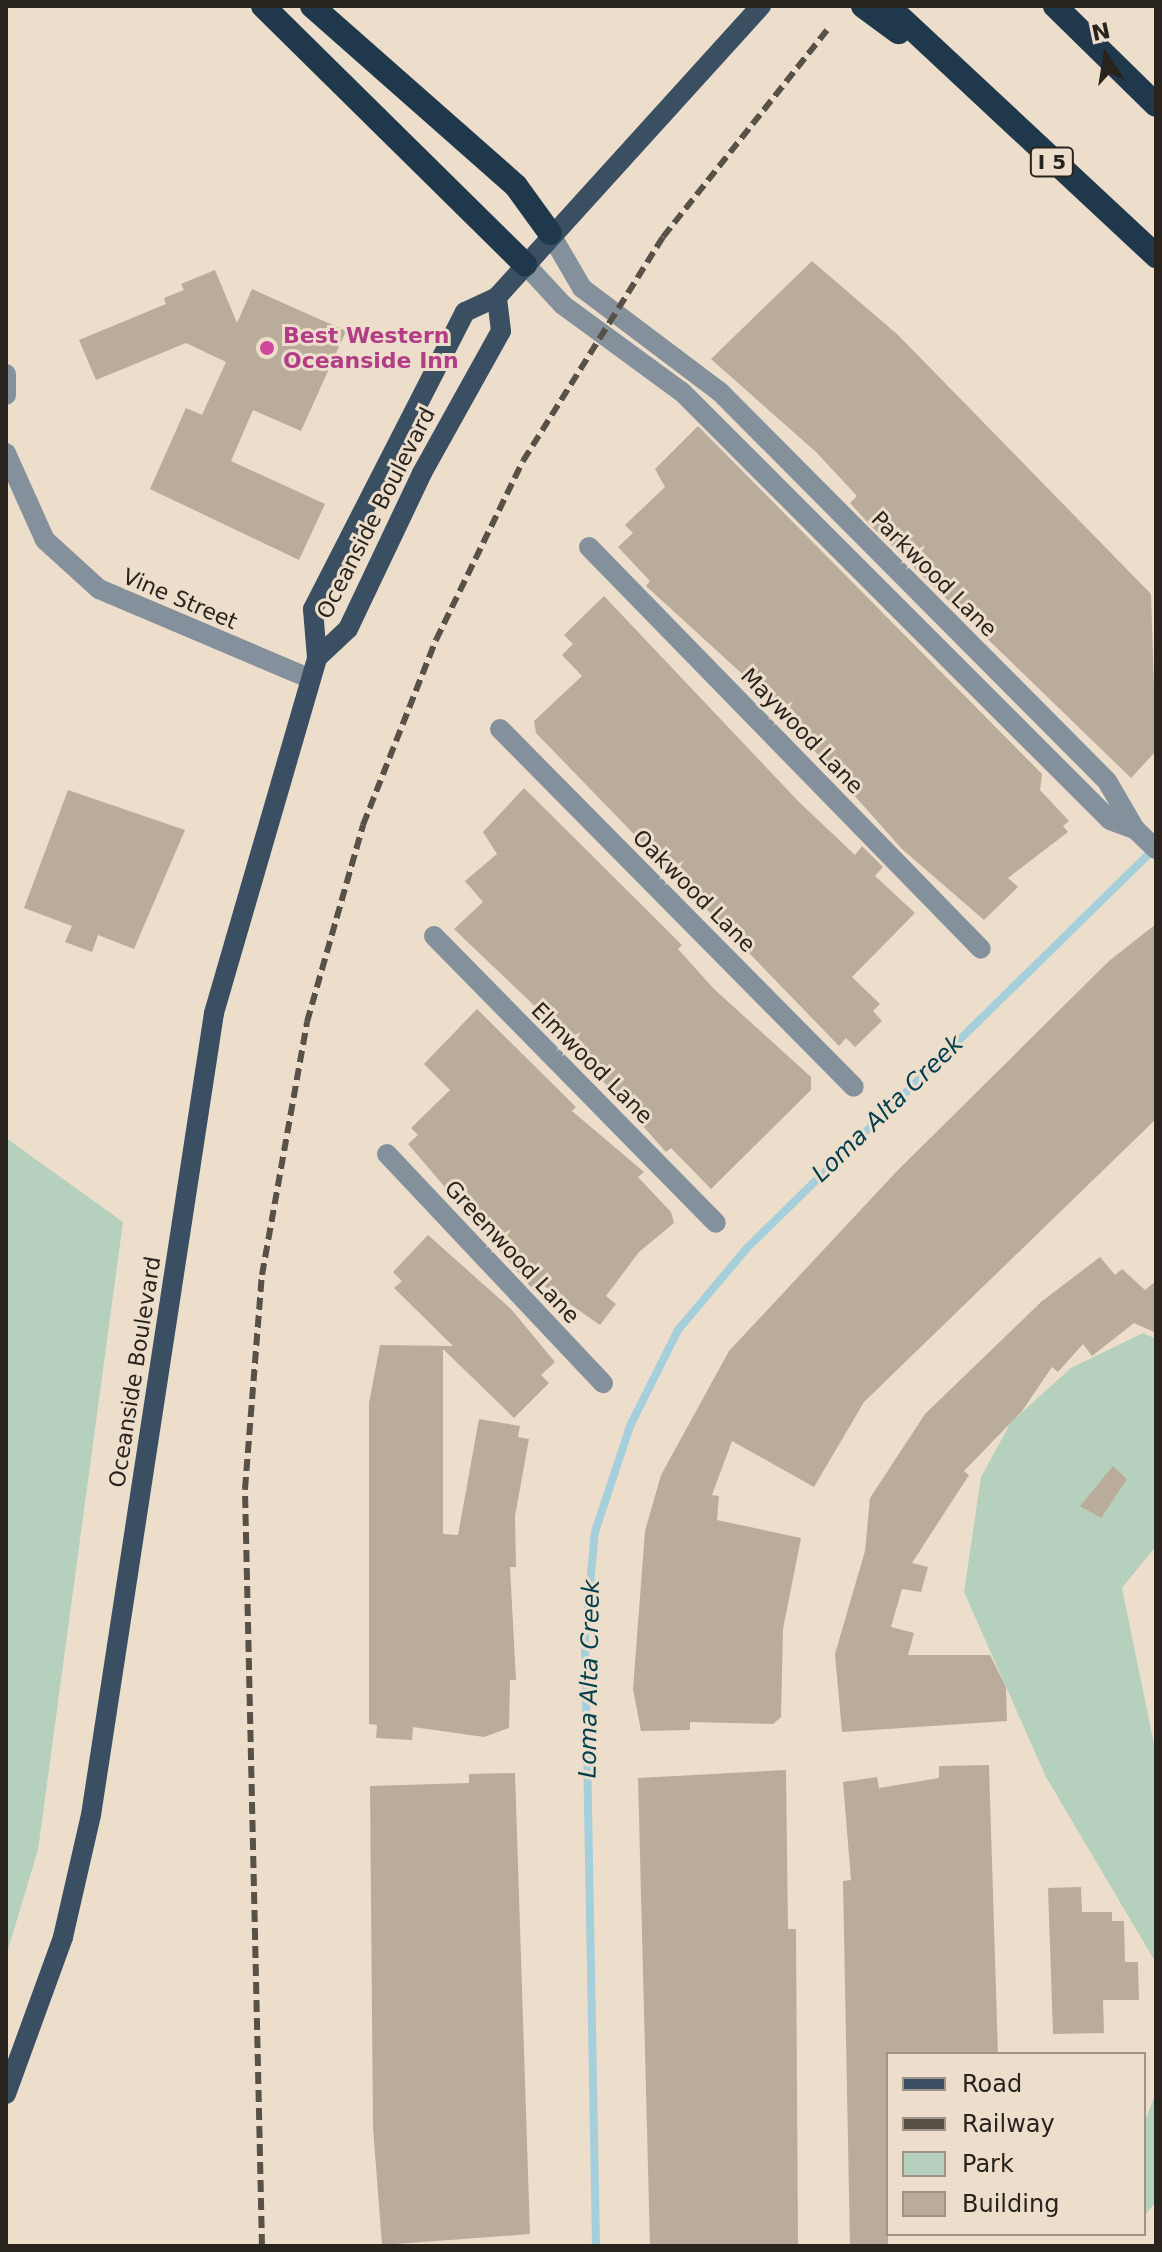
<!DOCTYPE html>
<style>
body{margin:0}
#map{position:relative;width:1162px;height:2252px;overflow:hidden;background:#eddecc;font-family:"DejaVu Sans",sans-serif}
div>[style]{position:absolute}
.green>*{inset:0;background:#b5d0bd}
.stream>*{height:8px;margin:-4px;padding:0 4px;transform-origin:4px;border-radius:4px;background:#a5cfdb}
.building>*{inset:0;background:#b9ac9a}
.minor>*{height:20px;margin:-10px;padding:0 10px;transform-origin:10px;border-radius:10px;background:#84909b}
.major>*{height:20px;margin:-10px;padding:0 10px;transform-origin:10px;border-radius:10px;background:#3a4f61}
.highway>*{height:24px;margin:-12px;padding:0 12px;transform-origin:12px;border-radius:12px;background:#1f384c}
.rail>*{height:6px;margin-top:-3px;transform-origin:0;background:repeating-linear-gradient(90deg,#585147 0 12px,transparent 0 18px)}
.dots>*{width:22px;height:22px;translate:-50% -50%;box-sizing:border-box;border:4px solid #eddecc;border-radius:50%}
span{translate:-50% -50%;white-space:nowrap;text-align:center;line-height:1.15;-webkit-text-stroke:6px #eddecc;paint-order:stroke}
.shield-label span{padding:2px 6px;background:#eddecc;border:2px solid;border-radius:6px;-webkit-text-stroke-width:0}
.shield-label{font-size:20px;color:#28231c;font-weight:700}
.hotel-label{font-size:22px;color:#b23c85;font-weight:700}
.left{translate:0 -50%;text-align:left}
.street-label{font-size:22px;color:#28231c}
.water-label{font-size:24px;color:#01414f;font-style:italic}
.frame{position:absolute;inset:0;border:8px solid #28231c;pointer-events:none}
.legend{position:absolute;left:886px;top:2052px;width:260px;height:184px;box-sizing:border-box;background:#eddecc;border:2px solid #9e9386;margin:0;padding:10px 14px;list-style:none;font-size:24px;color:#28231c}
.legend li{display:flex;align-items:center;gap:16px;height:40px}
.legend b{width:40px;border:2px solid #9e9386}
.north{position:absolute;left:1066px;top:16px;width:80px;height:80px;-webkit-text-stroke:6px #eddecc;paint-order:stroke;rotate:348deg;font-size:22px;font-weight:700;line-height:32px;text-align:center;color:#28231c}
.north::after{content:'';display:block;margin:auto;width:28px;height:36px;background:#28231c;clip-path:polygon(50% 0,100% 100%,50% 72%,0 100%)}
</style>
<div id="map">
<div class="green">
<i style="clip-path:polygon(6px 1138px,123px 1222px,38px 1850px,6px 1956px)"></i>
<i style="clip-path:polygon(1143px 1333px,1156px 1339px,1156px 1546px,1122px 1588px,1156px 1754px,1156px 1963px,1046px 1777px,964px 1592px,981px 1477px,1011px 1422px,1071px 1368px)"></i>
<i style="clip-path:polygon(1156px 2093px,1156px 2201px,1144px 2217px,1144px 2123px)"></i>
</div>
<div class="stream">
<i style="left:596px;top:2246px;width:607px;rotate:-91.04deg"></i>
<i style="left:585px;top:1639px;width:107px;rotate:-84.7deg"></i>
<i style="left:595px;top:1532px;width:112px;rotate:-71.7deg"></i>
<i style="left:630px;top:1426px;width:107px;rotate:-63.4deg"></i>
<i style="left:678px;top:1330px;width:107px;rotate:-49.9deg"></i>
<i style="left:747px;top:1248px;width:569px;rotate:-44.43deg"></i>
</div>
<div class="building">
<i style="clip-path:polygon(812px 261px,898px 335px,1151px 594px,1156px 751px,1131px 778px,868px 523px,850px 503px,857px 496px,816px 452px,711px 359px)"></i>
<i style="clip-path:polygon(215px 270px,237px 323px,252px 289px,346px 331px,301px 431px,253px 410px,231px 461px,325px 504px,299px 560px,150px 489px,186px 408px,202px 415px,226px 362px,186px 343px,96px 380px,79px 340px,166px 304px,164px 298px,184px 290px,181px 284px)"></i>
<i style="clip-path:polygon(698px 426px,1042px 774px,1040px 790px,1069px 821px,1063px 826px,1068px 832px,1008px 878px,1018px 887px,984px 920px,902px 849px,762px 692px,646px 586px,650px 581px,618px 547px,633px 533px,625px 525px,665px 487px,655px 469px)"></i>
<i style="clip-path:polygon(604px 596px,799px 802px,855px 855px,862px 846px,883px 867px,875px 876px,915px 913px,852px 977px,880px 1004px,873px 1011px,882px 1021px,855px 1047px,846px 1038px,839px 1046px,536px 733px,534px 721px,582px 676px,562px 655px,573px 644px,564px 635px)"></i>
<i style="clip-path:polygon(524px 788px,682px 945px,678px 949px,714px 989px,811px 1077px,811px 1090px,711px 1189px,671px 1148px,666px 1152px,543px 1014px,454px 929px,483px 902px,465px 881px,497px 854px,483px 832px)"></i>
<i style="clip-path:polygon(68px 790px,185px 830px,134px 949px,98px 935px,92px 952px,65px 942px,72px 926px,24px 908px)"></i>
<i style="clip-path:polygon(1156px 924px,1156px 1119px,864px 1402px,814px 1487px,732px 1441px,712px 1495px,719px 1496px,717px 1520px,801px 1538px,783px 1629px,781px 1717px,773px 1724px,690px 1722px,690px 1730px,641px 1731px,633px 1689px,645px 1531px,661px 1475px,729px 1351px,897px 1171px,1109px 961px)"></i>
<i style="clip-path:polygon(477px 1009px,576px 1107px,572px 1111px,644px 1172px,638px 1177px,671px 1212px,674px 1223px,639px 1252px,606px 1296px,616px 1304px,600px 1325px,541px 1284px,534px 1291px,408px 1144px,418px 1135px,411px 1128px,450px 1090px,424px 1064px)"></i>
<i style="clip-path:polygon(428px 1235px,511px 1309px,555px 1362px,541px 1375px,549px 1383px,514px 1418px,443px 1349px,443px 1534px,458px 1535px,479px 1419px,520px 1426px,518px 1437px,529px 1439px,515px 1516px,516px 1567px,510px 1567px,516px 1680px,510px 1680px,509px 1728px,484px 1737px,413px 1727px,412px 1740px,376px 1738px,377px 1725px,369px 1724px,369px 1403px,380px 1345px,453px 1346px,394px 1288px,402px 1281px,393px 1272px)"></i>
<i style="clip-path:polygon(1100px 1257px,1115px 1275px,1122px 1269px,1145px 1290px,1156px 1281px,1156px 1333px,1134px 1323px,1092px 1356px,1083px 1344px,1058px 1372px,1052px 1367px,1022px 1411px,964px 1471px,969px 1475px,912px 1563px,928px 1567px,921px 1592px,902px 1589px,891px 1627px,914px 1633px,908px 1655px,990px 1655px,1006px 1687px,1007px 1721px,842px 1732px,835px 1654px,865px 1551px,870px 1498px,925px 1414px,1041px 1302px)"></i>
<i style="clip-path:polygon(1113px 1466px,1127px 1479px,1101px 1518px,1080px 1506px)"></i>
<i style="clip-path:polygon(989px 1765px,998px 2054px,888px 2054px,888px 2246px,850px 2246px,843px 1881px,851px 1880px,843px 1782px,877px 1777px,879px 1788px,939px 1778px,939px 1766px)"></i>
<i style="clip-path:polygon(786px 1770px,788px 1929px,796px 1929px,798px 2246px,650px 2246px,638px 1778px)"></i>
<i style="clip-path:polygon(515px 1773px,530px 2234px,382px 2245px,373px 2127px,370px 1786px,469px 1783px,469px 1774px)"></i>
<i style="clip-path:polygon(1081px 1887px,1082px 1912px,1112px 1912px,1112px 1921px,1124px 1921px,1125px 1962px,1138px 1962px,1139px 2000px,1103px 2000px,1104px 2033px,1053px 2034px,1048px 1888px)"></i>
</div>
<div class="minor">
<i style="left:525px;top:264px;width:56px;rotate:47.2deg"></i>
<i style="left:563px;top:305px;width:147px;rotate:36.2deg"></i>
<i style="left:682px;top:392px;width:605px;rotate:45deg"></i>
<i style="left:1110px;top:820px;width:27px;rotate:20deg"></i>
<i style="left:1135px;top:829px;width:56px;rotate:-120.3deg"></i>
<i style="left:1107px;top:781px;width:549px;rotate:-134.85deg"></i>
<i style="left:720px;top:392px;width:173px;rotate:-143deg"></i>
<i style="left:582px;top:288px;width:64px;rotate:-120.2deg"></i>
<i style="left:6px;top:374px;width:21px;rotate:90deg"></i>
<i style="left:6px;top:453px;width:95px;rotate:65.9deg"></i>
<i style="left:45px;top:540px;width:73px;rotate:42.2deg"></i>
<i style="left:99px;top:589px;width:230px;rotate:23deg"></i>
<i style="left:589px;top:547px;width:561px;rotate:45.72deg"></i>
<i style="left:500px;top:729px;width:503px;rotate:45.32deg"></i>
<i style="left:1135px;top:829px;width:29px;rotate:44deg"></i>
<i style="left:434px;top:936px;width:402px;rotate:45.5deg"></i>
<i style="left:387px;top:1154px;width:315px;rotate:46.7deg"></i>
</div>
<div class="major">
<i style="left:317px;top:658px;width:42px;rotate:-43.1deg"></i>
<i style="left:348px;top:629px;width:173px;rotate:-64.6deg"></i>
<i style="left:422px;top:473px;width:162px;rotate:-60.9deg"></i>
<i style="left:501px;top:331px;width:34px;rotate:-97deg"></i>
<i style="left:6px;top:2094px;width:167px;rotate:-70deg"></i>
<i style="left:63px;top:1937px;width:125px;rotate:-77.1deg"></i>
<i style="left:91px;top:1815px;width:811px;rotate:-81.28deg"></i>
<i style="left:214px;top:1013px;width:370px;rotate:-73.8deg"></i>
<i style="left:317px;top:658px;width:49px;rotate:-94.7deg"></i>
<i style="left:313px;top:609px;width:334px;rotate:-62.9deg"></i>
<i style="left:465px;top:312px;width:35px;rotate:-25deg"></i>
<i style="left:497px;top:297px;width:393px;rotate:-47.8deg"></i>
</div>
<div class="highway">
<i style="left:263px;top:6px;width:368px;rotate:44.6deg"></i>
<i style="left:312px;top:6px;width:272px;rotate:41.4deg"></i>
<i style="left:516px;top:186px;width:58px;rotate:54.1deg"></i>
<i style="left:863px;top:6px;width:44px;rotate:36.6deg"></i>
<i style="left:888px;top:6px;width:367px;rotate:43deg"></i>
<i style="left:1055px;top:6px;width:141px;rotate:44.4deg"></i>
</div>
<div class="rail">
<i style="left:262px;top:2246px;width:757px;rotate:-91.29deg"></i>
<i style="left:245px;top:1489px;width:215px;rotate:-85.5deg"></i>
<i style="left:262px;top:1275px;width:257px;rotate:-79.9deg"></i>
<i style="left:307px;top:1022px;width:205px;rotate:-74.1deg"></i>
<i style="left:363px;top:825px;width:199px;rotate:-68.5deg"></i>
<i style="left:436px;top:640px;width:199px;rotate:-64.1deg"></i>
<i style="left:523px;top:461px;width:264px;rotate:-58deg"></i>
<i style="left:663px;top:237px;width:264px;rotate:-51.6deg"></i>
</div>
<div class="dots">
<i style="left:267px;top:348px;background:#d1479c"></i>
</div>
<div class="shield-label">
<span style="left:1052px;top:162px">I 5</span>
</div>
<div class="hotel-label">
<span class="left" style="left:283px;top:348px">Best Western<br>Oceanside Inn</span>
</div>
<div class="street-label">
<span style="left:376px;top:513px;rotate:-63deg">Oceanside Boulevard</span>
<span style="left:934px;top:574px;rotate:45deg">Parkwood Lane</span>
<span style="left:180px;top:599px;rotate:23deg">Vine Street</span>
<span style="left:802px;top:731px;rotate:46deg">Maywood Lane</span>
<span style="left:694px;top:891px;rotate:45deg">Oakwood Lane</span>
<span style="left:592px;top:1063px;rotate:45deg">Elmwood Lane</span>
<span style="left:512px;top:1252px;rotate:47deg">Greenwood Lane</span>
<span style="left:135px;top:1372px;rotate:-81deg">Oceanside Boulevard</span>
</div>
<div class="water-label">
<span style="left:888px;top:1109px;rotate:-44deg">Loma Alta Creek</span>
<span style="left:590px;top:1679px;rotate:-89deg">Loma Alta Creek</span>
</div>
<div class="frame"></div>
<ul class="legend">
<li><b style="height:10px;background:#3a4f61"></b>Road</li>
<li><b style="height:10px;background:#585147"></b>Railway</li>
<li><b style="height:22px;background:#b5d0bd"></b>Park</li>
<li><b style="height:22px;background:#b9ac9a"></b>Building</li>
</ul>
<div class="north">N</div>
</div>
